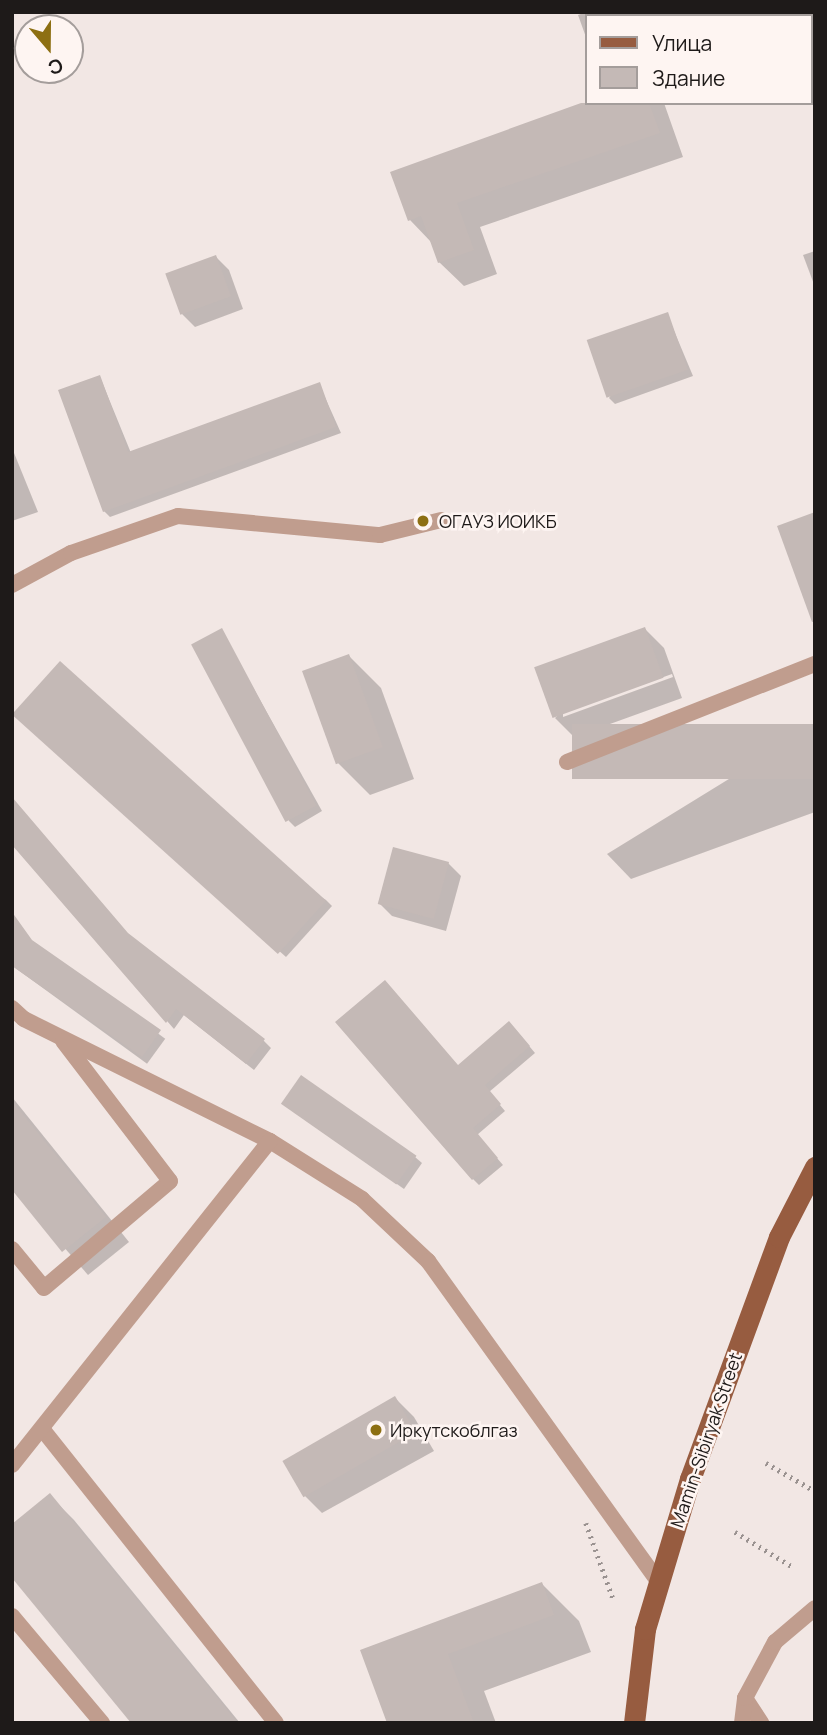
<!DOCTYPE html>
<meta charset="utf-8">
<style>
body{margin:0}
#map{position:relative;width:827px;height:1735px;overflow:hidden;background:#f2e7e4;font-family:Manrope,sans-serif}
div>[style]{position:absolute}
.shadow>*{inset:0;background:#0003;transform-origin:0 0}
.building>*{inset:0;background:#c4b9b6;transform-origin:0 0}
.path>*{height:4.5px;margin-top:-2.25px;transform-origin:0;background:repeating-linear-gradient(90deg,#9a9290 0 2px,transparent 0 7px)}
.service>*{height:16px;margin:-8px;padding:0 8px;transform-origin:8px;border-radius:8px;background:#c09d8e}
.primary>*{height:21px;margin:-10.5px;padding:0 10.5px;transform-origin:10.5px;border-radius:10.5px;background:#975c40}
.dots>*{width:19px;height:19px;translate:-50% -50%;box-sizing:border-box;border:4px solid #fef5f2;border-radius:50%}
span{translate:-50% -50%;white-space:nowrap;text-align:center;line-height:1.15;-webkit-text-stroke:5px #fef5f2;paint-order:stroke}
.poi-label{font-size:18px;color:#1e1a19}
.left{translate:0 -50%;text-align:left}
.street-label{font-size:18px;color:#1e1a19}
.frame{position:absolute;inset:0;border:14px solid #1e1a19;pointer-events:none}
.legend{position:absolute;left:585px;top:14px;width:228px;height:91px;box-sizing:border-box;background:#fef5f2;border:2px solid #a49d9b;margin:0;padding:9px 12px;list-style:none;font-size:21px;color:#1e1a19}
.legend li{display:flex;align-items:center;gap:14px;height:35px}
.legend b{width:35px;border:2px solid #a49d9b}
.north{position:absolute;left:14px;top:14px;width:70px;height:70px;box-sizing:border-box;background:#fef5f2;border:2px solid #a49d9b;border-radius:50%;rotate:160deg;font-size:19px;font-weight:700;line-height:28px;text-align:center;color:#1e1a19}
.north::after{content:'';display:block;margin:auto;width:24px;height:32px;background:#8d6f12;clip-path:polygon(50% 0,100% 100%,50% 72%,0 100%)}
</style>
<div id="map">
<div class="shadow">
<i style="clip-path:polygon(586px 12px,815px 12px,815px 37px,811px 16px,587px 16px,587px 40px,578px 15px)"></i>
<i style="clip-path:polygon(587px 103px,664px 103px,683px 157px,480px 227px,497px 274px,464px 286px,439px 262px,432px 243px,410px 220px,393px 173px)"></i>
<i style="clip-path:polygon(815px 251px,815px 287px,803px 255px)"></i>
<i style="clip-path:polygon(216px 257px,229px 270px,243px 309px,195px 327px,182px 314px)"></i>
<i style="clip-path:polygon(667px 314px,693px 376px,615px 404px,609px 398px)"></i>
<i style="clip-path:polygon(100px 377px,131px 453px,319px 384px,341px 433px,110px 517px,104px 511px)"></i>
<i style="clip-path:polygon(12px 448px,38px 512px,12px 521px)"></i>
<i style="clip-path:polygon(evenodd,645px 629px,664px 648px,682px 698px,574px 737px,555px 718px,645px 629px,672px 674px,673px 677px,563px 717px,563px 713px,672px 674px)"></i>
<i style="clip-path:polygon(221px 630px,322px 811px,295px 827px,289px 821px)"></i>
<i style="clip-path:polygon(349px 656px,381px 688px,414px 779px,370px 795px,338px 763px)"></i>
<i style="clip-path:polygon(20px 720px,326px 900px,332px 906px,286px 957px)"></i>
<i style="clip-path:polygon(815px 726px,815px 812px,631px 879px,607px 854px)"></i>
<i style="clip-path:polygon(12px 843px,264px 1041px,271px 1048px,254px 1070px,184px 1015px,174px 1029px)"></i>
<i style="clip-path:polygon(448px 863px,461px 876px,446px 931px,392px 916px,379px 903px)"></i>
<i style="left:35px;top:944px;width:161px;height:31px;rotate:36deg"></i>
<i style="clip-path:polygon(515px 1029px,535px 1053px,489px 1092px,505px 1111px,477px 1135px,503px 1165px,479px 1185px,473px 1179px,458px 1067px)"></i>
<i style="clip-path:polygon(12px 1097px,129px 1242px,88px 1275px,12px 1187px)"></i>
<i style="clip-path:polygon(283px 1104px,415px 1157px,422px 1163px,404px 1189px)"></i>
<i style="clip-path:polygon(395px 1398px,414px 1417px,434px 1451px,322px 1513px,303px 1494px)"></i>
<i style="clip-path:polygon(50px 1496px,74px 1520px,240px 1723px,133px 1723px)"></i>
<i style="clip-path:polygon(542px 1584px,579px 1621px,591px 1652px,484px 1691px,496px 1723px,389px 1723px,363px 1651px)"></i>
</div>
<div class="building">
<i style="clip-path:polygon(581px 103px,649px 103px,660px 133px,457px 203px,474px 250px,438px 263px,421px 216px,408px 221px,390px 172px)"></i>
<i style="left:216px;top:255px;width:44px;height:54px;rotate:70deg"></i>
<i style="left:668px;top:312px;width:61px;height:86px;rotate:71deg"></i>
<i style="clip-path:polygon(100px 375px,128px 452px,320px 382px,336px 427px,103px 512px,58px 390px)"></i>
<i style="clip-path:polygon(815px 512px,815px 621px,812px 622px,777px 526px)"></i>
<i style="left:645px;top:627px;width:54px;height:118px;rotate:70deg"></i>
<i style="left:222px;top:628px;width:201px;height:35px;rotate:62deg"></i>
<i style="left:349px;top:654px;width:99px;height:50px;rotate:70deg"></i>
<i style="left:60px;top:661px;width:358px;height:72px;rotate:42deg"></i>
<i style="left:815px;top:724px;width:55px;height:243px;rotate:90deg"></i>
<i style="clip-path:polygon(12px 797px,128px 933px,265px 1039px,246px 1064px,176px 1009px,166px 1023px,12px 845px)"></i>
<i style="left:393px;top:847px;width:58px;height:59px;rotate:15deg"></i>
<i style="clip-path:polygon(12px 912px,32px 940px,161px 1030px,142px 1057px,12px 966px)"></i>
<i style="clip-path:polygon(385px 980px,458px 1065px,509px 1021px,530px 1046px,485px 1085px,501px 1104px,473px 1128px,498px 1158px,472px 1180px,335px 1022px)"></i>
<i style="left:301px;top:1075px;width:141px;height:35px;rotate:35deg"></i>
<i style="clip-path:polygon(12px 1101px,106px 1217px,62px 1252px,12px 1190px)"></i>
<i style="left:395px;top:1396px;width:42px;height:130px;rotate:60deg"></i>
<i style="clip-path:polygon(50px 1493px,238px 1723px,131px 1723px,12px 1578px,12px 1524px)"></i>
<i style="clip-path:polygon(542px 1582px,554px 1615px,448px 1654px,474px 1723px,387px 1723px,360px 1650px)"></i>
</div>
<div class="path">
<i style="left:766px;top:1463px;width:56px;rotate:29.7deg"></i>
<i style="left:586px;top:1523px;width:83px;rotate:70.3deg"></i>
<i style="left:735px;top:1532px;width:68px;rotate:31.1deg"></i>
</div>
<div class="service">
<i style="left:12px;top:585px;width:67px;rotate:-28.5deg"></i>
<i style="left:71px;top:553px;width:113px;rotate:-19.1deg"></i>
<i style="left:178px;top:516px;width:203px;rotate:5.4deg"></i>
<i style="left:380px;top:535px;width:63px;rotate:-13.8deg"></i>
<i style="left:567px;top:762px;width:267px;rotate:-21.6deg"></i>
<i style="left:12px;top:1008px;width:16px;rotate:43deg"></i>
<i style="left:24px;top:1019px;width:275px;rotate:26.4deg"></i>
<i style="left:270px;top:1141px;width:109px;rotate:32.2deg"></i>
<i style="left:362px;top:1199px;width:91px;rotate:43.2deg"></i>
<i style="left:428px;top:1261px;width:394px;rotate:54.3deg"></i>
<i style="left:12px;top:1249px;width:50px;rotate:50.6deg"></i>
<i style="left:44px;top:1288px;width:165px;rotate:-40.3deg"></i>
<i style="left:170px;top:1181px;width:176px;rotate:-127.4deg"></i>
<i style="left:43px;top:1430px;width:374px;rotate:51.5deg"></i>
<i style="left:12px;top:1465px;width:414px;rotate:-51.5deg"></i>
<i style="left:12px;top:1616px;width:140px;rotate:49.9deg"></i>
<i style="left:745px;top:1698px;width:30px;rotate:57deg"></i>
<i style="left:742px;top:1723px;width:25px;rotate:-83deg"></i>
<i style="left:745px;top:1698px;width:64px;rotate:-61.8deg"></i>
<i style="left:775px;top:1642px;width:52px;rotate:-40.4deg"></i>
</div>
<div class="primary">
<i style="left:634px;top:1723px;width:95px;rotate:-83.3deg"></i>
<i style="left:645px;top:1629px;width:157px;rotate:-73.3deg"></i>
<i style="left:690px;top:1479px;width:258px;rotate:-69.8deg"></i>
<i style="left:779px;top:1237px;width:79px;rotate:-62.8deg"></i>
</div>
<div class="dots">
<i style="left:423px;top:521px;background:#8d6f12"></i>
<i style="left:376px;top:1430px;background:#8d6f12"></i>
</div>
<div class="poi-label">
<span class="left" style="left:439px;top:521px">ОГАУЗ ИОИКБ</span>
<span class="left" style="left:390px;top:1430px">Иркутскоблгаз</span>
</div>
<div class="street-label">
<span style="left:706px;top:1440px;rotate:-71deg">Mamin-Sibiryak Street</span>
</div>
<div class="frame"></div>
<ul class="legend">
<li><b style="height:9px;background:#975c40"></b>Улица</li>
<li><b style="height:19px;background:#c4b9b6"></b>Здание</li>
</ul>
<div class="north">С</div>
</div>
